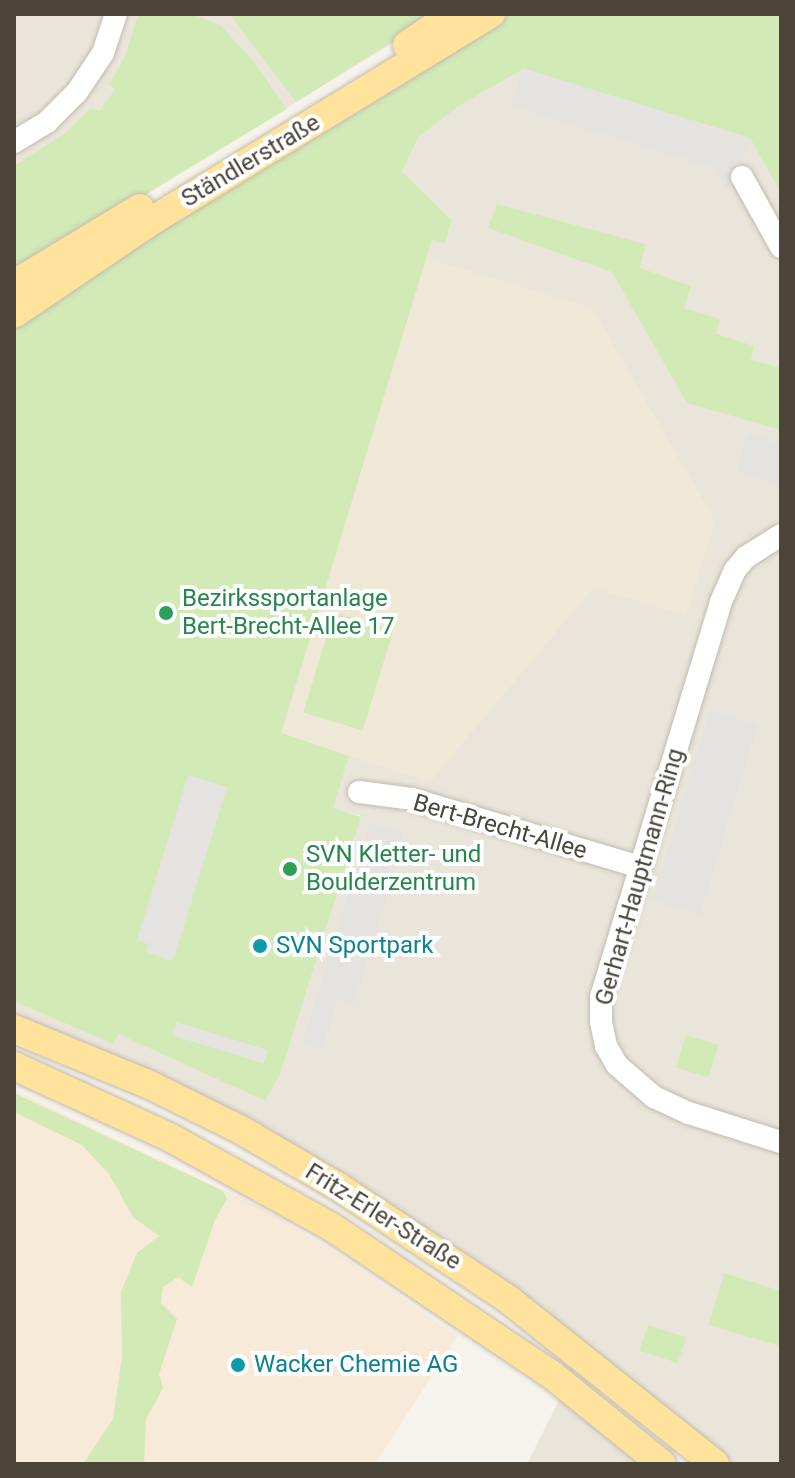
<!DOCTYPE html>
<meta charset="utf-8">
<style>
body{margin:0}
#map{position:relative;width:795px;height:1478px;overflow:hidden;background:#f6f3ec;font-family:Roboto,sans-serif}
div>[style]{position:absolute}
.residential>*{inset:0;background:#eae5da}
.commercial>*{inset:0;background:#f7ead8}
.education>*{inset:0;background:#efe8d6}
.green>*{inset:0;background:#d2eab5;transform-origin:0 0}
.parking>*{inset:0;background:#e5e3e0;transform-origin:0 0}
.roads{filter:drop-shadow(0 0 2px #c2bbae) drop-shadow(0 0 2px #c2bbae)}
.minor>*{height:22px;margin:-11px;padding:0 11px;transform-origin:11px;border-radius:11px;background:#fff}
.major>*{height:28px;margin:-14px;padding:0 14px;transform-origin:14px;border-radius:14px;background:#ffe39c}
.dots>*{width:22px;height:22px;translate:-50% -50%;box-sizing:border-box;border:4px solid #fff;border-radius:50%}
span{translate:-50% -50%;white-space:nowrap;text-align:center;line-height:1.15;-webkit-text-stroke:8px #fff;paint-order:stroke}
.street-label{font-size:24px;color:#4b4439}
.leisure-label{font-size:24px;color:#27864d}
.left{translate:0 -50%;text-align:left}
.culture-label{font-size:24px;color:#0d838f}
.frame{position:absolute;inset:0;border:16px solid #4b4439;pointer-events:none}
</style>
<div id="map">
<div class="residential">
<i style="clip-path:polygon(14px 14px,440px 14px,14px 275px)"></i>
<i style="clip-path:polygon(781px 14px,781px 1464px,729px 1464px,515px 1292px,14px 1014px,14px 988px,267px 1100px,281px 1072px,361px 816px,332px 809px,349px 756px,281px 734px,291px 215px,515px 23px)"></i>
<i style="clip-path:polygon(562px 1394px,645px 1464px,527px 1464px)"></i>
</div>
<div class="commercial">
<i style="clip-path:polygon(14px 1090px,263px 1209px,340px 1255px,457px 1336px,375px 1464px,14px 1464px)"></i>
</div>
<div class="education">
<i style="clip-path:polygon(426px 258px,592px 308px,715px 521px,686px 615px,593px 588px,430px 782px,281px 734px)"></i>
</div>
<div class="green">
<i style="clip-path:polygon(138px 14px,191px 14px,220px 25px,254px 62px,287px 109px,14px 274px,14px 166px,65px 133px,91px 108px,99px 111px,115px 90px,109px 84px,125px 57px)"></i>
<i style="clip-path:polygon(233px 14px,436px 14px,296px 102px,232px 17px)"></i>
<i style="clip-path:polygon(509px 14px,781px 14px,781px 193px,750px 138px,523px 69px,460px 105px,418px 137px,402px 172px,451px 220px,445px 243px,432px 239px,281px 733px,349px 756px,333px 808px,361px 817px,281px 1072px,266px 1101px,118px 1034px,113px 1044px,14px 1001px,14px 327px,166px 226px,352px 116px)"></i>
<i style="clip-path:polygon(497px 204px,645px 244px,640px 268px,691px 286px,684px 308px,720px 319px,716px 334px,754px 346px,751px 360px,781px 368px,781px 430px,687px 403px,612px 272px,488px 228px)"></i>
<i style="left:334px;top:612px;width:62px;height:105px;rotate:17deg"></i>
<i style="left:686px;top:1035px;width:34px;height:34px;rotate:17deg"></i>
<i style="clip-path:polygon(14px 1093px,223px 1191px,227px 1199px,215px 1220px,192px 1287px,178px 1277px,163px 1287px,161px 1303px,177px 1319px,159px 1374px,163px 1388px,146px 1419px,144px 1464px,83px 1464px,113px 1419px,122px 1357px,121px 1292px,137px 1253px,159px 1236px,133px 1217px,109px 1174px,82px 1145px,14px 1112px)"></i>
<i style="clip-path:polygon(724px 1273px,781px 1291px,781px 1346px,709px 1325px)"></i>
<i style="left:648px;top:1325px;width:40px;height:27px;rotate:18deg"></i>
</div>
<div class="parking">
<i style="clip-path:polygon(522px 68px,750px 138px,736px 185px,725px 188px,717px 169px,511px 106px)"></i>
<i style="clip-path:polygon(748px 434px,781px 444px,781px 486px,736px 471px)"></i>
<i style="left:710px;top:710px;width:50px;height:199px;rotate:17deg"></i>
<i style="clip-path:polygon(188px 775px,227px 787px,173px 961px,146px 952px,148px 944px,137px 940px)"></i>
<i style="clip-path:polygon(370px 823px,403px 833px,398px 850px,401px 852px,354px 1004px,338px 999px,323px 1049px,302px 1043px)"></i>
<i style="left:176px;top:1022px;width:96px;height:14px;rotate:17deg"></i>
</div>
<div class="roads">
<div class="minor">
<i style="left:14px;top:142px;width:39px;rotate:-31deg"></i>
<i style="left:47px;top:122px;width:42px;rotate:-45deg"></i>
<i style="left:77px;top:92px;width:47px;rotate:-56.3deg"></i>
<i style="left:103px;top:53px;width:41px;rotate:-71.6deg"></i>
<i style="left:742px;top:177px;width:80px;rotate:60.9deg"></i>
<i style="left:781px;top:535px;width:41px;rotate:147.8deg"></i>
<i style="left:746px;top:557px;width:17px;rotate:130deg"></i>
<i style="left:735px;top:570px;width:35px;rotate:114deg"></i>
<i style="left:721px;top:602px;width:413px;rotate:106.9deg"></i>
<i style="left:601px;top:997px;width:25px;rotate:90deg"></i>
<i style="left:601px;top:1022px;width:25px;rotate:78deg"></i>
<i style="left:606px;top:1046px;width:22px;rotate:60deg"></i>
<i style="left:617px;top:1065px;width:49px;rotate:40.9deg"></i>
<i style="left:654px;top:1097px;width:38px;rotate:25deg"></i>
<i style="left:689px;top:1113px;width:96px;rotate:17.5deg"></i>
<i style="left:359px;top:792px;width:53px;rotate:7.5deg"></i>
<i style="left:412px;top:799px;width:238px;rotate:16.6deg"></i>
</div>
<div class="major">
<i style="left:407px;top:45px;width:55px;rotate:-34deg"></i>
<i style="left:14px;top:284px;width:147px;rotate:-31.1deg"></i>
<i style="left:14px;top:314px;width:168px;rotate:-34.1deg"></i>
<i style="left:153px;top:220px;width:396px;rotate:-31.4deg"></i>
<i style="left:14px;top:1029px;width:147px;rotate:22.4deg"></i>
<i style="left:150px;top:1085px;width:102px;rotate:26.3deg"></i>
<i style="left:241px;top:1130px;width:111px;rotate:30.3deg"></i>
<i style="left:337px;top:1186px;width:206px;rotate:33.5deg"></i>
<i style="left:509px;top:1300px;width:263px;rotate:38.5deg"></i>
<i style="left:14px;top:1066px;width:173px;rotate:24.6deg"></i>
<i style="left:171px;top:1138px;width:182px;rotate:29deg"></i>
<i style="left:330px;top:1226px;width:267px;rotate:33.9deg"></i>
<i style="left:552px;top:1375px;width:141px;rotate:39deg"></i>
</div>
</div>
<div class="dots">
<i style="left:166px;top:613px;background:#2e9e5b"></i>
<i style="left:290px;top:869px;background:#2e9e5b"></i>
<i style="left:260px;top:946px;background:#0f9aa8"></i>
<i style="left:238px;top:1365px;background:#0f9aa8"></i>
</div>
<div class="street-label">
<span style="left:251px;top:161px;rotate:-31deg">Ständlerstraße</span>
<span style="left:500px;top:827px;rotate:16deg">Bert-Brecht-Allee</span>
<span style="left:640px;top:877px;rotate:-74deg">Gerhart-Hauptmann-Ring</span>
<span style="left:383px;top:1217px;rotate:32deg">Fritz-Erler-Straße</span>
</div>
<div class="leisure-label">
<span class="left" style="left:182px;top:613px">Bezirkssportanlage<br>Bert-Brecht-Allee 17</span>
<span class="left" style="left:306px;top:869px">SVN Kletter- und<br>Boulderzentrum</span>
</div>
<div class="culture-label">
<span class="left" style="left:276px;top:946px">SVN Sportpark</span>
<span class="left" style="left:254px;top:1365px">Wacker Chemie AG</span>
</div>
<div class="frame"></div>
</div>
